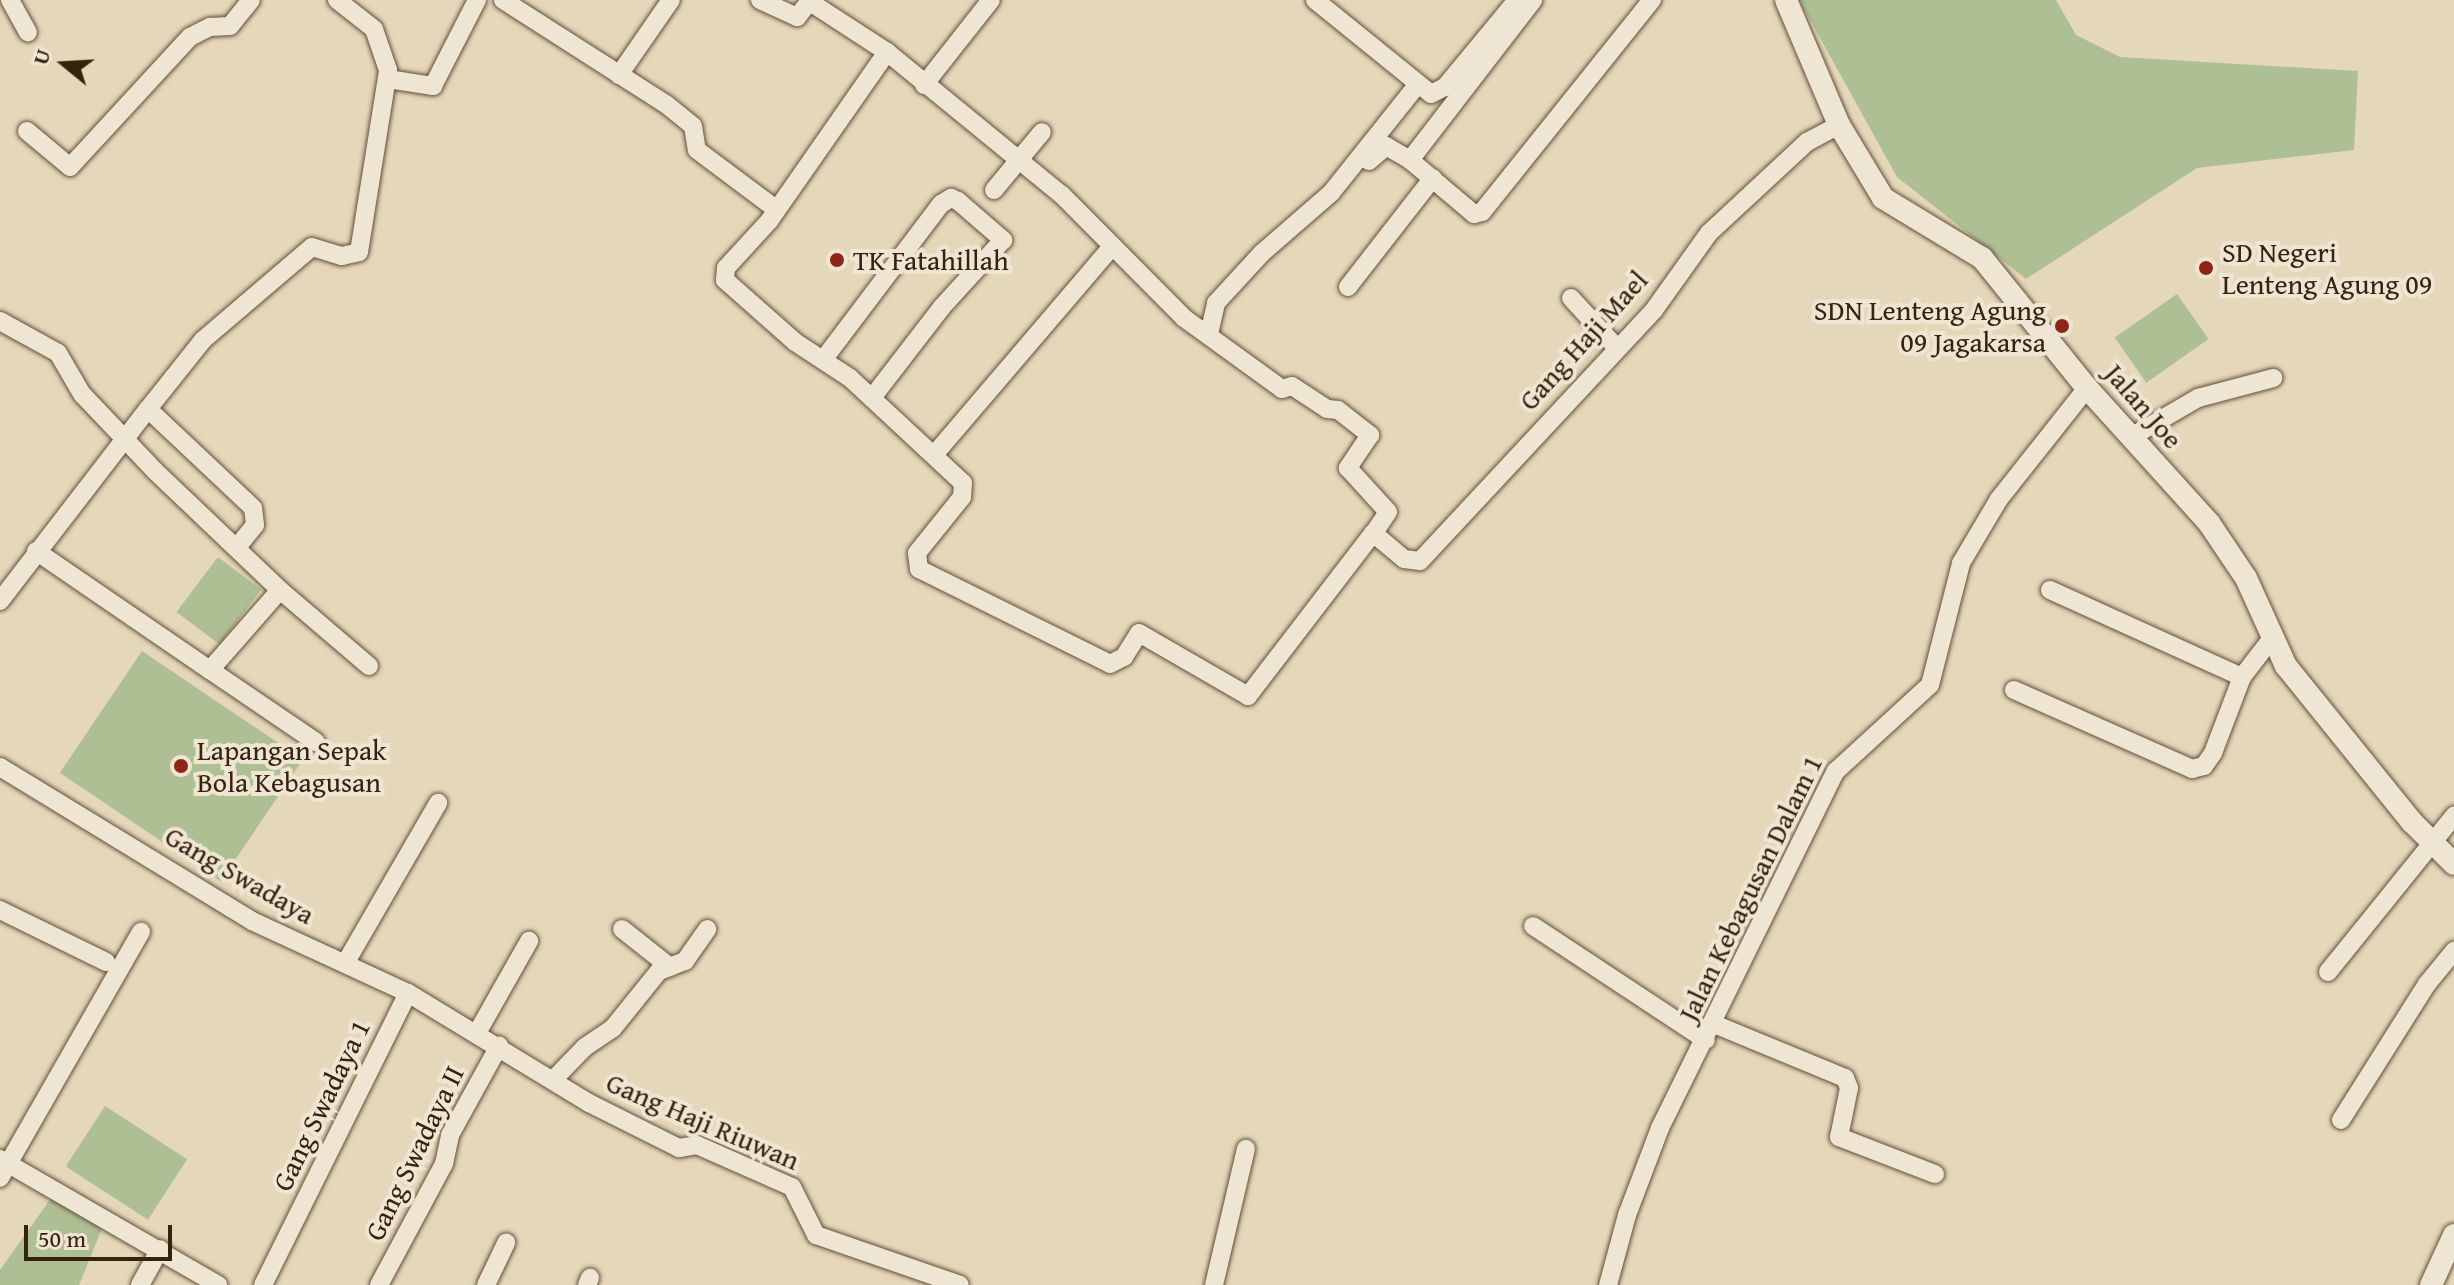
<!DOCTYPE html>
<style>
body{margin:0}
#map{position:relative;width:2454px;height:1285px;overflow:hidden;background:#e5d7b9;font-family:"Gentium Book Plus",serif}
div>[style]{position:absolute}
.green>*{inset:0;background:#afbf94;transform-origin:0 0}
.roads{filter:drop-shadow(0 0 2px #624f39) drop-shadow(0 0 2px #624f39)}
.minor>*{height:18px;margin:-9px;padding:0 9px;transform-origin:9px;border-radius:9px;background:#eee5d2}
.tertiary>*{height:22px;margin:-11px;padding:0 11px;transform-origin:11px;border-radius:11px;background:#eee5d2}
.dots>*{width:22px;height:22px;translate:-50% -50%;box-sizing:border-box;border:4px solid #eee5d2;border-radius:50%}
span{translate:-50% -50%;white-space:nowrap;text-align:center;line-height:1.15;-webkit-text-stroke:8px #eee5d2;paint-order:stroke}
.poi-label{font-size:28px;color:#37220e}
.left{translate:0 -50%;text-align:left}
.right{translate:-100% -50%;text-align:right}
.street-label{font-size:28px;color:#37220e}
.north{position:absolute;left:24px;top:24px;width:80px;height:80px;-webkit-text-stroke:6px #eee5d2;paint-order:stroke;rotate:288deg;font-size:22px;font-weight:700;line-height:32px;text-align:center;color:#37220e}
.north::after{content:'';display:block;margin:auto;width:28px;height:36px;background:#37220e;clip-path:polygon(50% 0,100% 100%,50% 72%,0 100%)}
.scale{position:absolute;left:24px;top:1225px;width:148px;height:36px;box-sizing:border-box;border:4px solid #37220e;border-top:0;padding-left:10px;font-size:24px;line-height:28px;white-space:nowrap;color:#37220e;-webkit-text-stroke:6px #eee5d2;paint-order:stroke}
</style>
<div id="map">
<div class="green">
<i style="clip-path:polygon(1799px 0,2056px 0,2076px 35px,2120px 57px,2358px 71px,2354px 150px,2197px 168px,2026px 279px,1897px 177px)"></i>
<i style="left:2177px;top:294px;width:55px;height:76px;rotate:55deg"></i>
<i style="left:218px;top:557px;width:54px;height:69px;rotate:37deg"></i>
<i style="left:142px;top:651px;width:194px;height:147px;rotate:34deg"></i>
<i style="left:105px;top:1106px;width:98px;height:72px;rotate:33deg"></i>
<i style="clip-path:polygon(54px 1194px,103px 1226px,79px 1285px,0 1285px,0 1270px)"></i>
</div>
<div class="roads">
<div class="minor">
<i style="left:10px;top:0;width:37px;rotate:61deg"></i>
<i style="left:503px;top:0;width:195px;rotate:32.6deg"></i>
<i style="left:667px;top:105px;width:33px;rotate:39deg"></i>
<i style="left:693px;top:126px;width:24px;rotate:81deg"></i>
<i style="left:697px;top:150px;width:99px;rotate:36.8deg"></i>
<i style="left:760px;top:0;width:41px;rotate:24.7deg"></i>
<i style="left:797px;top:17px;width:22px;rotate:-51deg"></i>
<i style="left:1315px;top:0;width:149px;rotate:39deg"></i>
<i style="left:1431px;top:94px;width:16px;rotate:-27deg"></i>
<i style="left:1445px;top:87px;width:113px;rotate:-50.4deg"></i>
<i style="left:810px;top:2px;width:92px;rotate:33deg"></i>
<i style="left:887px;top:52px;width:226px;rotate:39.3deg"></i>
<i style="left:1062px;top:195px;width:173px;rotate:45.2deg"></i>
<i style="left:1184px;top:318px;width:121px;rotate:35.9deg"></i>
<i style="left:1282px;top:389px;width:10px;rotate:-17deg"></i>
<i style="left:1292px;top:386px;width:42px;rotate:33.3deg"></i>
<i style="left:1327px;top:409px;width:11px;rotate:5deg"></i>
<i style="left:1338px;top:410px;width:41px;rotate:38deg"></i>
<i style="left:1370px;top:435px;width:40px;rotate:124deg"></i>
<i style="left:1348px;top:468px;width:59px;rotate:47.7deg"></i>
<i style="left:1388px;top:512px;width:25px;rotate:124deg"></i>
<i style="left:887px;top:52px;width:205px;rotate:124.9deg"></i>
<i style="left:770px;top:220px;width:65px;rotate:132.5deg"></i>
<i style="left:726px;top:268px;width:12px;rotate:95deg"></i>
<i style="left:725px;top:280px;width:94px;rotate:41.5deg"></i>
<i style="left:795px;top:342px;width:66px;rotate:33.2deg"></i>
<i style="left:850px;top:378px;width:154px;rotate:42.9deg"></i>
<i style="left:963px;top:483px;width:14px;rotate:94deg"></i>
<i style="left:962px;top:497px;width:72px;rotate:128.8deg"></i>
<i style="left:917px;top:553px;width:16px;rotate:83deg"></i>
<i style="left:919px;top:569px;width:213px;rotate:26.4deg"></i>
<i style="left:1110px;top:664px;width:16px;rotate:-27deg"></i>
<i style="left:1124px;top:657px;width:28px;rotate:-58deg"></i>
<i style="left:1139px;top:633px;width:126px;rotate:30deg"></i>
<i style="left:1248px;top:696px;width:205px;rotate:-52.5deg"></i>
<i style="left:1373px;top:533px;width:40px;rotate:40deg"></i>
<i style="left:1404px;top:559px;width:16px;rotate:7deg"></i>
<i style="left:1420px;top:561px;width:343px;rotate:-47deg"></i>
<i style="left:1654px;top:310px;width:95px;rotate:-54.5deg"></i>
<i style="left:1709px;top:233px;width:134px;rotate:-42.9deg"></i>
<i style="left:1807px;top:142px;width:36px;rotate:-28deg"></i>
<i style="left:619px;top:75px;width:91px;rotate:-55.3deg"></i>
<i style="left:388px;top:79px;width:46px;rotate:8.8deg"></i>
<i style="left:433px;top:86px;width:97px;rotate:-62.9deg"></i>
<i style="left:924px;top:85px;width:108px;rotate:-51.8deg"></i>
<i style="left:27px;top:131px;width:56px;rotate:39.9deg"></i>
<i style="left:70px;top:167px;width:177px;rotate:-47.3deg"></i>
<i style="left:190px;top:37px;width:22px;rotate:-27deg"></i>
<i style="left:210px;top:27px;width:20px;rotate:-3deg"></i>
<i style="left:230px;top:26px;width:33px;rotate:-51deg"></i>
<i style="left:1410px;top:160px;width:84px;rotate:40.2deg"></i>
<i style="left:1474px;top:214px;width:8px;rotate:-14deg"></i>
<i style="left:1482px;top:212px;width:272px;rotate:-51.3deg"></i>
<i style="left:1369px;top:161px;width:23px;rotate:-41deg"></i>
<i style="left:1386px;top:146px;width:28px;rotate:30deg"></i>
<i style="left:1410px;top:160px;width:202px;rotate:-52.4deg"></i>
<i style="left:994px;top:190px;width:75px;rotate:-50.4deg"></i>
<i style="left:1348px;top:287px;width:138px;rotate:-52.1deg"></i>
<i style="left:1571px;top:298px;width:68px;rotate:47.4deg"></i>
<i style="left:0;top:321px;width:66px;rotate:28.9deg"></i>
<i style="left:58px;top:353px;width:48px;rotate:59.7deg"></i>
<i style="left:82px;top:394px;width:106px;rotate:46.5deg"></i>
<i style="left:155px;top:471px;width:173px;rotate:43.6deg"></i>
<i style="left:280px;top:590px;width:117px;rotate:40.5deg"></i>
<i style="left:1209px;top:334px;width:32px;rotate:-77deg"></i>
<i style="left:1216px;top:303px;width:68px;rotate:-47.4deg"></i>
<i style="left:1262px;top:253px;width:91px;rotate:-41deg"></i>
<i style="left:1331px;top:193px;width:139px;rotate:-51.4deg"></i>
<i style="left:823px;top:360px;width:196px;rotate:-52.9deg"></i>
<i style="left:941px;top:204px;width:12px;rotate:-31deg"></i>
<i style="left:951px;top:198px;width:8px;rotate:23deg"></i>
<i style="left:958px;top:201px;width:60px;rotate:40.9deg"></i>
<i style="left:1003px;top:240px;width:91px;rotate:132.3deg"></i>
<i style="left:942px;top:307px;width:115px;rotate:127.6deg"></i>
<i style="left:148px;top:409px;width:88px;rotate:-51.4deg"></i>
<i style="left:203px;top:340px;width:143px;rotate:-40.5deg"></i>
<i style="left:312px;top:247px;width:31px;rotate:17deg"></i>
<i style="left:342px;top:256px;width:17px;rotate:-13deg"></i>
<i style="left:359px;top:252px;width:184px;rotate:-80.9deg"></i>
<i style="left:388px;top:70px;width:43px;rotate:-108.9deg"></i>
<i style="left:374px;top:29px;width:47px;rotate:-141.9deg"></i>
<i style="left:2131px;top:437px;width:78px;rotate:-30.2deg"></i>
<i style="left:2198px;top:398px;width:78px;rotate:-14.9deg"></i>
<i style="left:934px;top:455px;width:272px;rotate:-49.5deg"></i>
<i style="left:36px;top:551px;width:211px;rotate:34.4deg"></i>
<i style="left:210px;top:670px;width:106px;rotate:-48.8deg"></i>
<i style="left:2050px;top:590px;width:211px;rotate:24.4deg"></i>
<i style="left:0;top:601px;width:242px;rotate:-52.4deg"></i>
<i style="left:148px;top:409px;width:144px;rotate:43.3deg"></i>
<i style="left:253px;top:508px;width:17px;rotate:83deg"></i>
<i style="left:255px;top:525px;width:28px;rotate:129deg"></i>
<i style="left:210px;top:670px;width:128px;rotate:34.2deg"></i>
<i style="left:2014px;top:690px;width:195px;rotate:23.9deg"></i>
<i style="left:2192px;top:769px;width:12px;rotate:-14deg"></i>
<i style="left:2204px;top:766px;width:16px;rotate:-55deg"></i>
<i style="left:2213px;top:753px;width:81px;rotate:-69.1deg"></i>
<i style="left:2242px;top:677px;width:49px;rotate:-52.4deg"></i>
<i style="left:0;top:767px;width:295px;rotate:31.4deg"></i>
<i style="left:252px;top:921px;width:172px;rotate:24.8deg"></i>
<i style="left:408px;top:993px;width:212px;rotate:31.3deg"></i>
<i style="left:589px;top:1103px;width:101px;rotate:26.6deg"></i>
<i style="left:679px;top:1148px;width:18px;rotate:-9deg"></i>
<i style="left:697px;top:1145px;width:104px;rotate:23.9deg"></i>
<i style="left:792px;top:1187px;width:54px;rotate:63.4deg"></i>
<i style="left:816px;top:1235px;width:152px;rotate:19.1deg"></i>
<i style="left:0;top:910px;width:118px;rotate:26.1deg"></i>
<i style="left:1533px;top:926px;width:207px;rotate:33.4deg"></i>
<i style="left:622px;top:929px;width:61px;rotate:38.4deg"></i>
<i style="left:346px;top:962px;width:184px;rotate:-59.9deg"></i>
<i style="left:2328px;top:972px;width:201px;rotate:-51.1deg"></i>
<i style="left:1714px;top:1024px;width:142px;rotate:22.4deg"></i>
<i style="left:1845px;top:1078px;width:11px;rotate:68deg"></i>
<i style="left:1849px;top:1088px;width:50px;rotate:101.5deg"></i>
<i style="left:1839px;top:1137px;width:103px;rotate:21.1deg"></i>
<i style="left:477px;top:1033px;width:106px;rotate:-60.5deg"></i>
<i style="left:553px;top:1080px;width:46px;rotate:-45.9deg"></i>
<i style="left:585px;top:1047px;width:34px;rotate:-34deg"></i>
<i style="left:613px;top:1028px;width:73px;rotate:-51.1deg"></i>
<i style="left:659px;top:971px;width:28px;rotate:-21deg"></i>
<i style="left:685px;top:961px;width:39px;rotate:-55deg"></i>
<i style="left:2341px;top:1120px;width:161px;rotate:-57.7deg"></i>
<i style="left:2427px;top:984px;width:43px;rotate:-50.7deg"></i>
<i style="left:0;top:1159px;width:252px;rotate:30deg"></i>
<i style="left:0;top:1178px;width:284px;rotate:-60.2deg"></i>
<i style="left:140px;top:1285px;width:41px;rotate:-60.9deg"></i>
<i style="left:263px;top:1285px;width:326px;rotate:-63.6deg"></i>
<i style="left:379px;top:1285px;width:137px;rotate:-61.8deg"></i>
<i style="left:444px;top:1164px;width:30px;rotate:-78deg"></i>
<i style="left:450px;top:1135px;width:102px;rotate:-61.2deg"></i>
<i style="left:486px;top:1285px;width:47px;rotate:-64.5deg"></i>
<i style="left:587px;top:1285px;width:8px;rotate:-67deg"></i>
<i style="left:1214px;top:1285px;width:140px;rotate:-76.8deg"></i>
<i style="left:1608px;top:1285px;width:73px;rotate:-74.8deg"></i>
<i style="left:1627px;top:1215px;width:93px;rotate:-69.2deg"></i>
<i style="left:1660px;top:1128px;width:398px;rotate:-63.8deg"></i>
<i style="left:1836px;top:771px;width:127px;rotate:-42.5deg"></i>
<i style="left:1930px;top:685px;width:126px;rotate:-75.7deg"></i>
<i style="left:1961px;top:563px;width:74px;rotate:-59.3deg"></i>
<i style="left:1999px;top:499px;width:142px;rotate:-51.6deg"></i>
</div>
<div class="tertiary">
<i style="left:1786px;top:0;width:136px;rotate:67deg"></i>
<i style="left:1839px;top:125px;width:85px;rotate:58.9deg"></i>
<i style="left:1883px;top:198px;width:116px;rotate:31.2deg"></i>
<i style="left:1982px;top:258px;width:167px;rotate:51.1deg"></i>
<i style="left:2087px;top:388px;width:182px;rotate:47.9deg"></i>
<i style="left:2209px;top:523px;width:66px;rotate:56.1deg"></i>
<i style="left:2246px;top:578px;width:97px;rotate:65.6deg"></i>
<i style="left:2286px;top:666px;width:201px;rotate:51.1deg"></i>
<i style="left:2412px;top:822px;width:59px;rotate:45deg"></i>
<i style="left:2431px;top:1285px;width:55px;rotate:-65.3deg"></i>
</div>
</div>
<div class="dots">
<i style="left:837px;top:260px;background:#8f2418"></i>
<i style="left:2206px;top:268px;background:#8f2418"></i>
<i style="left:2062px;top:326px;background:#8f2418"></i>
<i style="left:181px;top:766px;background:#8f2418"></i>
</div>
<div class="poi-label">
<span class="left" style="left:2222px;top:268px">SD Negeri<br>Lenteng Agung 09</span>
<span class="left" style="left:853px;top:260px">TK Fatahillah</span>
<span class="right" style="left:2046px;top:326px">SDN Lenteng Agung<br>09 Jagakarsa</span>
<span class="left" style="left:197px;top:766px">Lapangan Sepak<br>Bola Kebagusan</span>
</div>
<div class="street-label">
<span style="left:1583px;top:340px;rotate:-48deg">Gang Haji Mael</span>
<span style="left:2144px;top:406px;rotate:49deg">Jalan Joe</span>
<span style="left:240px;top:875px;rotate:30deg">Gang Swadaya</span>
<span style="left:1750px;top:888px;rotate:-64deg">Jalan Kebagusan Dalam 1</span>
<span style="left:321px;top:1105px;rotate:-64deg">Gang Swadaya 1</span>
<span style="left:703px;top:1121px;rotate:23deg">Gang Haji Riuwan</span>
<span style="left:414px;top:1153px;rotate:-64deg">Gang Swadaya II</span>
</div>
<div class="north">U</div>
<div class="scale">50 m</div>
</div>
